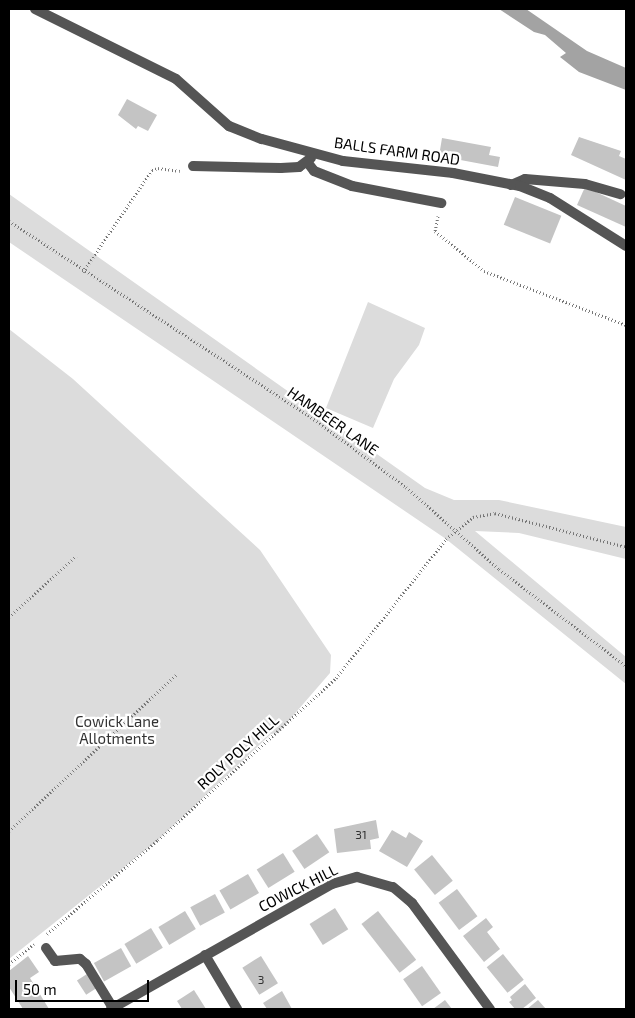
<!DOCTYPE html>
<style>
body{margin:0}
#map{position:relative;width:635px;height:1018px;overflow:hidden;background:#fff;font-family:"Exo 2",sans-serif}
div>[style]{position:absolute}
.green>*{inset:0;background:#dcdcdc}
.water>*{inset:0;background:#a3a3a3}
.building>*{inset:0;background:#c4c4c4;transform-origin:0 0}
.path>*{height:3px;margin-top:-1.5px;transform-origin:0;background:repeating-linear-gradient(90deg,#777 0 1px,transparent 0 3.5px)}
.service>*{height:10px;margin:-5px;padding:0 5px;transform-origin:5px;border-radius:5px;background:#555}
.minor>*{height:10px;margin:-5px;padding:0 5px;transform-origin:5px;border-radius:5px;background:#555}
span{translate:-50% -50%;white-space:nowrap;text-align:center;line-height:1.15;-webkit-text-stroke:4.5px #fff;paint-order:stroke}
.number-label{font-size:12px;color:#313131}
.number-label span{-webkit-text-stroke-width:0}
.street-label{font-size:15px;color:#000}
.park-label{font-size:15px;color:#333}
.frame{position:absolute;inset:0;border:10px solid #000;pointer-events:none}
.scale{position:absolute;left:15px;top:980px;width:134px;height:22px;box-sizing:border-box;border:2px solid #000;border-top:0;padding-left:6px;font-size:15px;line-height:18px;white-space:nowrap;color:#000;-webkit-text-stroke:4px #fff;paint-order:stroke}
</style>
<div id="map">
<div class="green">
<i style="clip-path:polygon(9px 194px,425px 488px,454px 500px,499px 500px,626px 527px,626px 559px,519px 533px,475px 531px,626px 657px,626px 684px,446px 539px,9px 242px)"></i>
<i style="clip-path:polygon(368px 302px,425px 328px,419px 345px,394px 379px,373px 428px,326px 408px)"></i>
<i style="clip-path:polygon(9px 329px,73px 379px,260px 550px,331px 655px,330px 673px,278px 733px,271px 734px,158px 840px,9px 959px)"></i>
</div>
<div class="water">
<i style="clip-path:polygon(499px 9px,526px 9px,587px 51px,626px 68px,626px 90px,579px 72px,560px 57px,566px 53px,545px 35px,534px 32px)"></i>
</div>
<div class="building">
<i style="clip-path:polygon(127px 99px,157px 115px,148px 131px,138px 126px,136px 129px,118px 115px)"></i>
<i style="clip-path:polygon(579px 137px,621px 151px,619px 156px,626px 159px,626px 180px,571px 155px)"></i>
<i style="clip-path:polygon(442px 138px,491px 147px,489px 155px,500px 157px,498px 167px,439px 156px)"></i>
<i style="clip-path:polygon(585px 187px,626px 206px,626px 227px,577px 205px)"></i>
<i style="left:515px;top:197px;width:50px;height:30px;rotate:22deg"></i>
<i style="clip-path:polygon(376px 820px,379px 838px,370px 840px,371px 849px,337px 853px,334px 829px)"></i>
<i style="clip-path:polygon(392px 830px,406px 838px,409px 832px,423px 841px,407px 867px,379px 851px)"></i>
<i style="left:317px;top:834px;width:22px;height:30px;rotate:56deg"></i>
<i style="left:283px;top:853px;width:22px;height:31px;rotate:58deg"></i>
<i style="left:432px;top:855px;width:33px;height:23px;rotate:51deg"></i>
<i style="left:248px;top:874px;width:22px;height:33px;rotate:60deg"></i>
<i style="left:457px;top:889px;width:34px;height:23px;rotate:53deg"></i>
<i style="left:215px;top:894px;width:21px;height:28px;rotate:62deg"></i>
<i style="left:335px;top:908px;width:25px;height:30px;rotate:58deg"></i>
<i style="left:185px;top:911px;width:21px;height:31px;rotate:59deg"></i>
<i style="left:378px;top:911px;width:62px;height:21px;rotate:52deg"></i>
<i style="clip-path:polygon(486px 918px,493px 927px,487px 932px,500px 949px,484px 962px,463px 936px)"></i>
<i style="left:151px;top:928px;width:23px;height:31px;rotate:59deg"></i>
<i style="left:121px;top:948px;width:21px;height:31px;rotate:61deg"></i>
<i style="left:503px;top:954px;width:33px;height:21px;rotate:51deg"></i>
<i style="clip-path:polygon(28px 956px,39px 972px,30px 978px,49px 1009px,23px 1009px,9px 987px,9px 971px)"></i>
<i style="left:261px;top:956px;width:32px;height:22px;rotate:58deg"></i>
<i style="left:422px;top:966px;width:33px;height:23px;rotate:55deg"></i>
<i style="left:87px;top:974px;width:17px;height:12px;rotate:57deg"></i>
<i style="clip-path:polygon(525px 984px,536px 998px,522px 1009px,515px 1009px,509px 1002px,512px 1000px,510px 997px)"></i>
<i style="clip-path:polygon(194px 990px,206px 1009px,182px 1009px,177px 1001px)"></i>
<i style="clip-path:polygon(282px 991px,292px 1009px,267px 1009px,263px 1003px)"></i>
<i style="clip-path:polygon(445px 1000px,452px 1009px,433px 1009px)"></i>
<i style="clip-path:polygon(538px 1000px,546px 1009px,527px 1009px)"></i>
</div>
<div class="path">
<i style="left:438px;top:216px;width:15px;rotate:101deg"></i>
<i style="left:435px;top:231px;width:63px;rotate:39.2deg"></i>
<i style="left:484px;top:271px;width:152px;rotate:20.8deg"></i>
<i style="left:9px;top:221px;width:356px;rotate:33deg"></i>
<i style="left:308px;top:415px;width:122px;rotate:36.3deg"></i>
<i style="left:406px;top:487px;width:124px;rotate:41.4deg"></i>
<i style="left:499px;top:569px;width:160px;rotate:37.4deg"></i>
<i style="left:83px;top:272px;width:123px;rotate:-55.9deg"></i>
<i style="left:152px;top:170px;width:6px;rotate:-18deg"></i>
<i style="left:158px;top:168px;width:22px;rotate:8deg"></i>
<i style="left:9px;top:617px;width:91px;rotate:-42.3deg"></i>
<i style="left:9px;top:831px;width:230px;rotate:-43.1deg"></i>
<i style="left:47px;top:934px;width:145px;rotate:-40.3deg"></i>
<i style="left:158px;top:840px;width:241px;rotate:-42.3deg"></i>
<i style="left:336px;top:678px;width:177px;rotate:-51.6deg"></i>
<i style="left:446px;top:539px;width:35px;rotate:-39deg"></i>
<i style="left:473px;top:517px;width:22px;rotate:-10deg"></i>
<i style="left:495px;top:513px;width:135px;rotate:14.5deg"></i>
<i style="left:9px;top:964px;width:32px;rotate:-39deg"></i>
</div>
<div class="service">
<i style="left:308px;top:163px;width:10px;rotate:53deg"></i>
<i style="left:314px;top:171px;width:41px;rotate:21.5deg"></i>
<i style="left:352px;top:186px;width:91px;rotate:10.8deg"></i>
<i style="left:193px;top:166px;width:88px;rotate:1.3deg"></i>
<i style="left:281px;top:168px;width:18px;rotate:-3deg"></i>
<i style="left:299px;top:167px;width:15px;rotate:-37deg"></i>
<i style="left:511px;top:185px;width:15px;rotate:-23deg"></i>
<i style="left:525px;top:179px;width:60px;rotate:4.8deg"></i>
<i style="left:585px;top:184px;width:37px;rotate:16deg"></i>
<i style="left:46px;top:948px;width:16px;rotate:55deg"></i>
<i style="left:55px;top:961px;width:25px;rotate:-5deg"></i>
<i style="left:80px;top:959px;width:8px;rotate:40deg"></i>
<i style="left:86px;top:964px;width:52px;rotate:58.5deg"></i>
</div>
<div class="minor">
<i style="left:35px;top:9px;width:157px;rotate:26.4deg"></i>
<i style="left:176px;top:79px;width:71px;rotate:41.6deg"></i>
<i style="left:229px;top:126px;width:35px;rotate:22deg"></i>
<i style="left:262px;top:139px;width:84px;rotate:15.2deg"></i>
<i style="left:343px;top:161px;width:111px;rotate:6.2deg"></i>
<i style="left:453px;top:173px;width:68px;rotate:11deg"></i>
<i style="left:520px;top:186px;width:32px;rotate:22deg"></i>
<i style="left:550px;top:198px;width:90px;rotate:32.3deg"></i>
<i style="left:205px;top:955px;width:63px;rotate:59.3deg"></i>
<i style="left:111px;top:1009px;width:254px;rotate:-29.5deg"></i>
<i style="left:332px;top:884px;width:26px;rotate:-16deg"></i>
<i style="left:357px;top:877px;width:37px;rotate:16deg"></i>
<i style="left:393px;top:887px;width:25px;rotate:40deg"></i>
<i style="left:412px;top:903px;width:132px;rotate:53.7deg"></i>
</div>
<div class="number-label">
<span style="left:361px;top:835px">31</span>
<span style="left:261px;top:980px">3</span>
</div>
<div class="street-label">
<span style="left:397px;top:151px;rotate:8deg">BALLS FARM ROAD</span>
<span style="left:333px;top:421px;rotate:35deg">HAMBEER LANE</span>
<span style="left:238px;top:752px;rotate:-42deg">ROLY POLY HILL</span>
<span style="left:298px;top:888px;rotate:-27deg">COWICK HILL</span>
</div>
<div class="park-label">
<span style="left:117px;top:730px">Cowick Lane<br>Allotments</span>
</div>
<div class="frame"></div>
<div class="scale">50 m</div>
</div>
